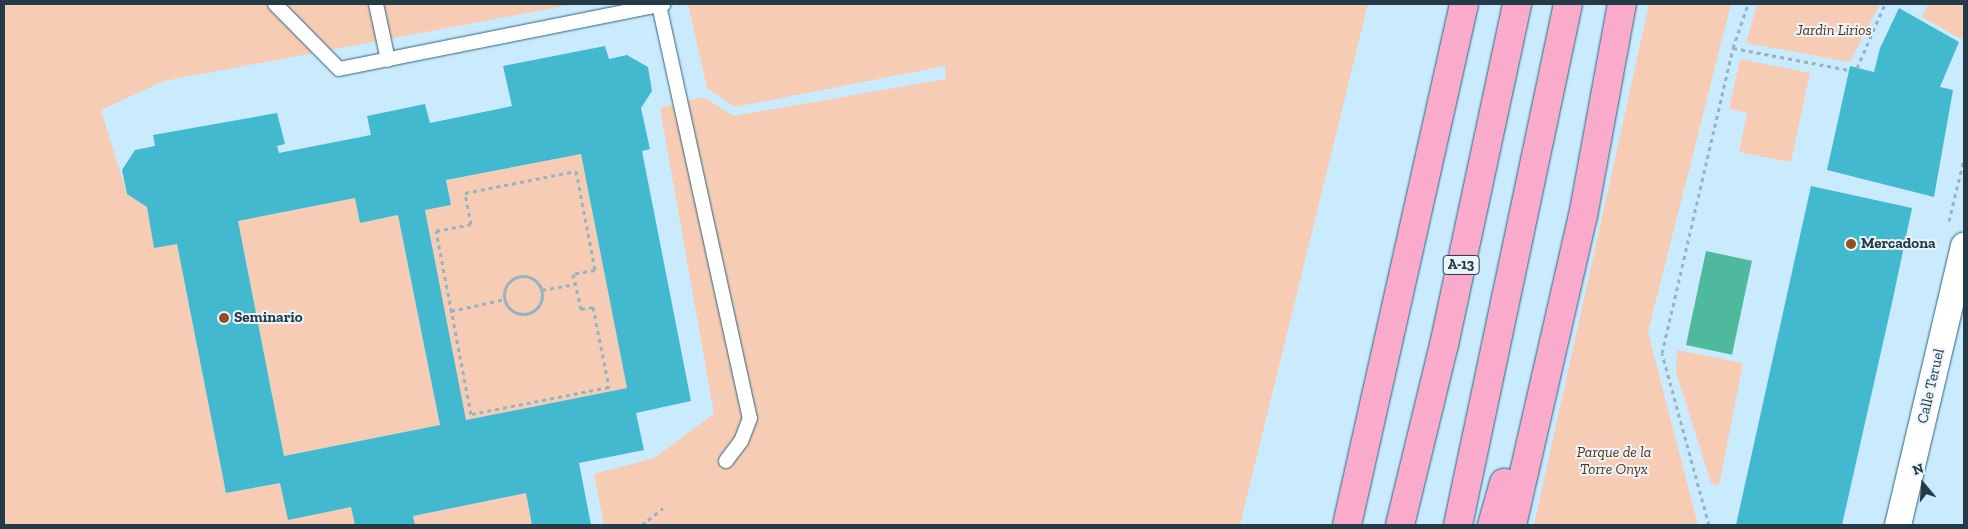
<!DOCTYPE html>
<style>
body{margin:0}
#map{position:relative;width:1968px;height:529px;overflow:hidden;background:#caebfe;font-family:"Zilla Slab",serif}
div>[style]{position:absolute}
.green>*{inset:0;background:#f6cdb4}
.water>*{inset:0;background:#4eb99c;transform-origin:0 0}
.building>*{inset:0;background:#43b9cf}
.path>*{height:3px;margin-top:-1.5px;transform-origin:0;background:repeating-linear-gradient(90deg,#96b3c4 0 4px,transparent 0 8px)}
.path>.ring{margin:-1.5px;padding:0;box-sizing:content-box;background:none;border:3px solid #96b3c4;border-radius:50%}
.roads{filter:drop-shadow(0 0 1px #2c637e) drop-shadow(0 0 1px #2c637e)}
.service>*{height:14px;margin:-7px;padding:0 7px;transform-origin:7px;border-radius:7px;background:#fff}
.minor>*{height:26px;margin:-13px;padding:0 13px;transform-origin:13px;border-radius:13px;background:#fff}
.motorway>*{height:28px;margin:-14px;padding:0 14px;transform-origin:14px;border-radius:14px;background:#faabcc}
.dots>*{width:14px;height:14px;translate:-50% -50%;box-sizing:border-box;border:2px solid #e9f4fb;border-radius:50%}
span{translate:-50% -50%;white-space:nowrap;text-align:center;line-height:1.15;-webkit-text-stroke:4px #e9f4fb;paint-order:stroke}
.shield-label span{padding:1px 4px;background:#e9f4fb;border:1px solid;border-radius:4px;-webkit-text-stroke-width:0}
.shield-label{font-size:14px;color:#243b47;font-weight:700}
.park-label{font-size:15px;color:#60300d;font-style:italic}
.poi-label{font-size:15px;color:#243b47;font-weight:700}
.left{translate:0 -50%;text-align:left}
.street-label{font-size:15px;color:#243b47}
.frame{position:absolute;inset:0;border:5px solid #243b47;pointer-events:none}
.north{position:absolute;left:1898px;top:459px;width:50px;height:50px;-webkit-text-stroke:4px #e9f4fb;paint-order:stroke;rotate:342deg;font-size:14px;font-weight:700;line-height:20px;text-align:center;color:#243b47}
.north::after{content:'';display:block;margin:auto;width:18px;height:22px;background:#243b47;clip-path:polygon(50% 0,100% 100%,50% 72%,0 100%)}
</style>
<div id="map">
<div class="green">
<i style="clip-path:polygon(4px 4px,576px 4px,164px 81px,101px 110px,127px 194px,147px 207px,154px 247px,177px 244px,226px 493px,280px 483px,351px 507px,355px 525px,4px 525px)"></i>
<i style="clip-path:polygon(688px 4px,1368px 4px,1240px 525px,604px 525px,594px 474px,654px 458px,714px 414px,660px 108px,703px 97px,734px 116px,946px 79px,945px 66px,735px 107px,707px 88px)"></i>
<i style="clip-path:polygon(1649px 4px,1731px 4px,1648px 332px,1698px 525px,1534px 525px)"></i>
<i style="clip-path:polygon(1757px 4px,1876px 4px,1879px 6px,1850px 62px,1746px 43px)"></i>
<i style="clip-path:polygon(1928px 4px,1964px 4px,1964px 34px,1961px 39px,1922px 17px)"></i>
<i style="clip-path:polygon(1740px 59px,1810px 73px,1791px 162px,1739px 152px,1747px 113px,1729px 109px)"></i>
<i style="clip-path:polygon(581px 154px,627px 388px,466px 420px,425px 210px,451px 205px,446px 180px)"></i>
<i style="clip-path:polygon(355px 198px,360px 223px,398px 215px,440px 425px,284px 456px,238px 221px)"></i>
<i style="clip-path:polygon(1677px 350px,1743px 363px,1719px 486px,1711px 483px,1682px 391px,1676px 373px)"></i>
<i style="clip-path:polygon(526px 493px,532px 525px,415px 525px,413px 516px)"></i>
</div>
<div class="water">
<i style="left:1706px;top:251px;width:47px;height:96px;rotate:12deg"></i>
</div>
<div class="building">
<i style="clip-path:polygon(1899px 8px,1959px 42px,1940px 87px,1953px 90px,1934px 197px,1827px 170px,1850px 66px,1874px 72px,1880px 48px)"></i>
<i style="clip-path:polygon(evenodd,605px 46px,609px 59px,627px 55px,648px 67px,652px 91px,641px 108px,650px 149px,642px 151px,691px 401px,636px 413px,644px 450px,579px 463px,591px 525px,532px 525px,526px 493px,413px 516px,415px 525px,355px 525px,351px 507px,288px 520px,280px 483px,226px 493px,177px 244px,154px 248px,147px 207px,127px 194px,122px 170px,135px 150px,155px 146px,153px 135px,277px 113px,285px 144px,277px 146px,279px 153px,371px 135px,367px 116px,425px 104px,430px 123px,512px 106px,503px 66px,605px 46px,581px 154px,627px 388px,466px 420px,425px 210px,451px 205px,446px 180px,581px 154px,605px 46px,355px 198px,360px 223px,398px 215px,440px 425px,284px 456px,238px 221px,355px 198px)"></i>
<i style="clip-path:polygon(1811px 186px,1912px 208px,1892px 303px,1842px 525px,1736px 525px)"></i>
</div>
<div class="path">
<i style="left:1733px;top:48px;width:118px;rotate:10.7deg"></i>
<i style="left:1857px;top:68px;width:70px;rotate:-66.4deg"></i>
<i style="left:576px;top:171px;width:101px;rotate:79.1deg"></i>
<i style="left:595px;top:270px;width:22px;rotate:170deg"></i>
<i style="left:573px;top:274px;width:36px;rotate:77deg"></i>
<i style="left:581px;top:309px;width:12px;rotate:-9deg"></i>
<i style="left:593px;top:307px;width:82px;rotate:78.7deg"></i>
<i style="left:609px;top:387px;width:141px;rotate:168.9deg"></i>
<i style="left:471px;top:414px;width:186px;rotate:-100.8deg"></i>
<i style="left:436px;top:231px;width:36px;rotate:-11deg"></i>
<i style="left:471px;top:224px;width:32px;rotate:-101deg"></i>
<i style="left:465px;top:193px;width:113px;rotate:-11.2deg"></i>
<i style="left:1949px;top:221px;width:64px;rotate:-76.4deg"></i>
<i class="ring" style="left:504px;top:276px;width:35px;height:35px"></i>
<i style="left:542px;top:290px;width:34px;rotate:-10deg"></i>
<i style="left:451px;top:311px;width:55px;rotate:-12.5deg"></i>
<i style="left:642px;top:525px;width:27px;rotate:-39deg"></i>
<i style="left:1709px;top:525px;width:178px;rotate:-105.3deg"></i>
<i style="left:1662px;top:353px;width:313px;rotate:-76.9deg"></i>
<i style="left:1733px;top:48px;width:46px;rotate:-71.2deg"></i>
</div>
<div class="roads">
<div class="service">
<i style="left:275px;top:4px;width:91px;rotate:45.4deg"></i>
<i style="left:339px;top:69px;width:331px;rotate:-11.3deg"></i>
<i style="left:376px;top:4px;width:57px;rotate:77.9deg"></i>
<i style="left:659px;top:5px;width:423px;rotate:77.6deg"></i>
<i style="left:750px;top:418px;width:25px;rotate:111deg"></i>
<i style="left:741px;top:441px;width:25px;rotate:127deg"></i>
</div>
<div class="minor">
<i style="left:1898px;top:525px;width:287px;rotate:-76.7deg"></i>
</div>
<div class="motorway">
<i style="left:1347px;top:525px;width:534px;rotate:-77.34deg"></i>
<i style="left:1400px;top:525px;width:185px;rotate:-76.3deg"></i>
<i style="left:1444px;top:345px;width:349px;rotate:-77.9deg"></i>
<i style="left:1458px;top:525px;width:532px;rotate:-78.08deg"></i>
<i style="left:1492px;top:525px;width:44px;rotate:-74.1deg"></i>
<i style="left:1512px;top:525px;width:317px;rotate:-77.1deg"></i>
<i style="left:1583px;top:216px;width:216px;rotate:-79.6deg"></i>
</div>
</div>
<div class="dots">
<i style="left:1851px;top:244px;background:#924f1f"></i>
<i style="left:224px;top:318px;background:#924f1f"></i>
</div>
<div class="shield-label">
<span style="left:1461px;top:265px">A-13</span>
</div>
<div class="park-label">
<span style="left:1834px;top:31px">Jardin Lirios</span>
<span style="left:1614px;top:461px">Parque de la<br>Torre Onyx</span>
</div>
<div class="poi-label">
<span class="left" style="left:1861px;top:244px">Mercadona</span>
<span class="left" style="left:234px;top:318px">Seminario</span>
</div>
<div class="street-label">
<span style="left:1931px;top:386px;rotate:-77deg">Calle Teruel</span>
</div>
<div class="frame"></div>
<div class="north">N</div>
</div>
